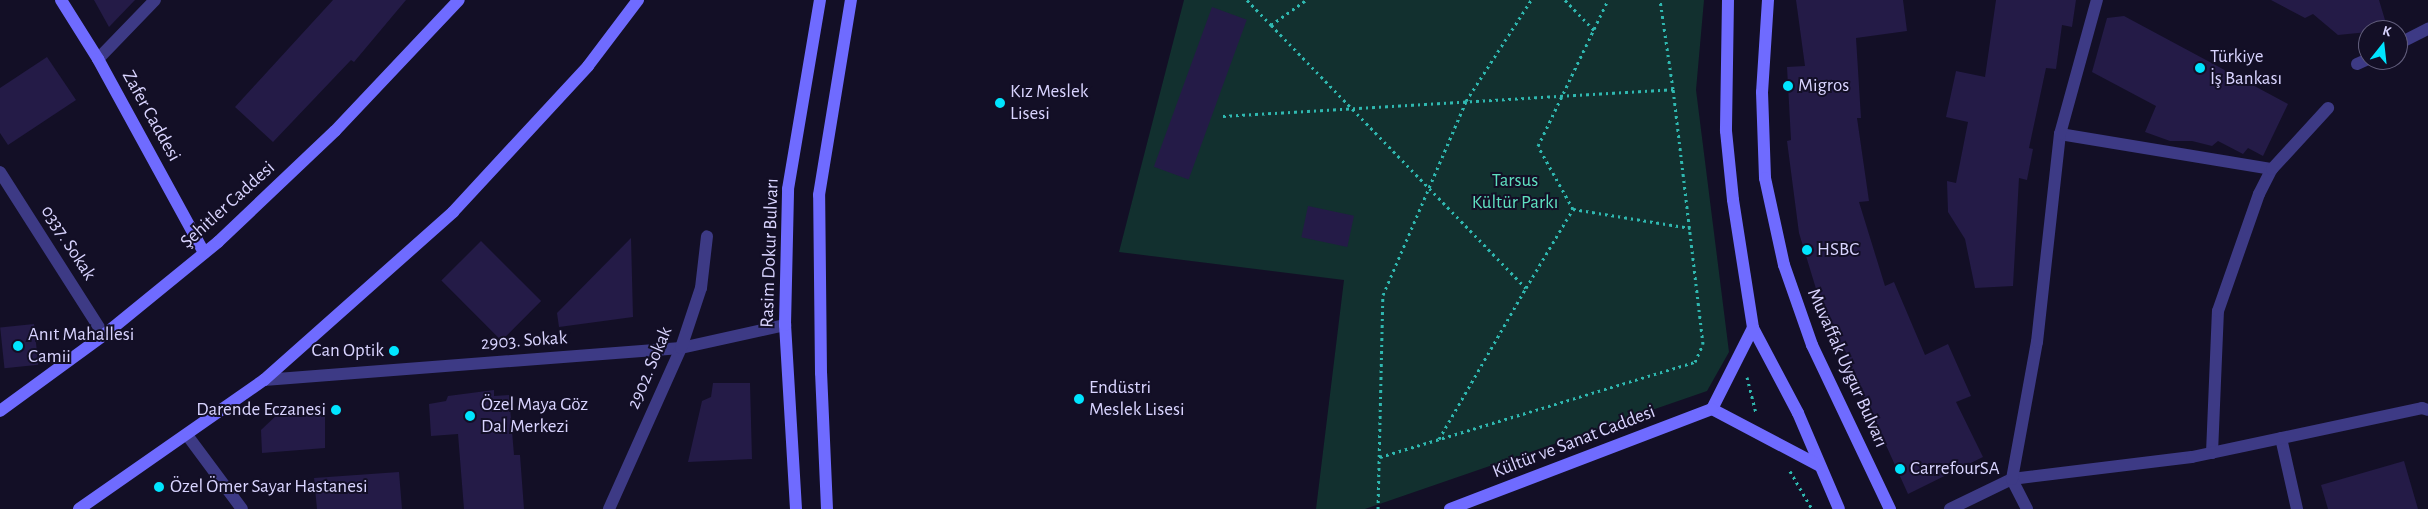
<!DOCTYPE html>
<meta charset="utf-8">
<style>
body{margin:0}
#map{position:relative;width:2428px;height:509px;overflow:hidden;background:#130f26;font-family:"Alegreya Sans",sans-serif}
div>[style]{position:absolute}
.green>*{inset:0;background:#12302f}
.building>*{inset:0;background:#241b47;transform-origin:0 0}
.path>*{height:3px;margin-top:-1.5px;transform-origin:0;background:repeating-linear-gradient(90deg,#2fb8b0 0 2.5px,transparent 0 6.5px)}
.street>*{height:12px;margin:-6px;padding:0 6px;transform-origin:6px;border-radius:6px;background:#3d3a85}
.secondary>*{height:12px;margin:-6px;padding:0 6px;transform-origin:6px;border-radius:6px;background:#6f6bff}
.dots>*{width:14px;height:14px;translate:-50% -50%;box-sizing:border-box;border:2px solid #130f26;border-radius:50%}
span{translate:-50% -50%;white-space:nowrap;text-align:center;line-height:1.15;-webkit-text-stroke:4px #130f26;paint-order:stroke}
.poi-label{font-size:19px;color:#d9d4ff}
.left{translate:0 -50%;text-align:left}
.right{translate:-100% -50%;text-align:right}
.street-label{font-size:19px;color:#d9d4ff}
.park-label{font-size:19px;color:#5fe0c0}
.north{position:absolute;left:2358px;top:20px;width:50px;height:50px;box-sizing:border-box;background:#130f26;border:1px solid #625e7d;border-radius:50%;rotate:16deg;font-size:14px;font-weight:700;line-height:20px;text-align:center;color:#d9d4ff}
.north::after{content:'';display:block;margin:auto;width:18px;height:22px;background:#00e5ff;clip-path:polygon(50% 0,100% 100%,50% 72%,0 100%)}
</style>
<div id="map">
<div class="green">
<i style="clip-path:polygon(1184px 0,1704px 0,1696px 90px,1729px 352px,1707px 391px,1365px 509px,1316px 509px,1344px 280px,1119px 252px)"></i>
</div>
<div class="building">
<i style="clip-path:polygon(94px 0,135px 0,109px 27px)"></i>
<i style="clip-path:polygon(333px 0,406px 0,354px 62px,351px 60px,273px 142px,235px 107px)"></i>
<i style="clip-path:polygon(1796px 0,1903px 0,1907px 31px,1856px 38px,1861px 118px,1857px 118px,1869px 201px,1859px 202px,1885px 286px,1894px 282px,1925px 355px,1948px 344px,1971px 396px,1956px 402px,1983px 457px,1908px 494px,1817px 292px,1799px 233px,1787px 141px,1791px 140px,1787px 67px,1805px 66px)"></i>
<i style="clip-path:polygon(1996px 0,2076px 0,2072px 27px,2062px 25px,2056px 69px,2046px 68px,2029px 148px,2033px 149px,2027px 180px,2019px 178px,2013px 286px,1975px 288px,1965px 239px,1948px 212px,1947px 181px,1956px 183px,1968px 122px,1946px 117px,1956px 71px,1985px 77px)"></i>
<i style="clip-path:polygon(2271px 0,2379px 0,2388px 30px,2338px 35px,2313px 14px,2305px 18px)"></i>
<i style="left:1212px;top:7px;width:37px;height:170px;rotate:20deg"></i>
<i style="clip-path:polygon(2124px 16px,2288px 104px,2263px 156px,2248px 148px,2243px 154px,2218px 141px,2212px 146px,2192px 141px,2170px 141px,2145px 132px,2156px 106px,2092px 72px,2107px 18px)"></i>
<i style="clip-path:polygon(47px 57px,76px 100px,8px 145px,0 133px,0 88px)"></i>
<i style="left:1308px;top:206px;width:47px;height:32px;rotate:12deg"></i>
<i style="clip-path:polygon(631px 238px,633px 317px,559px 327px,557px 313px)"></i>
<i style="left:481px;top:241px;width:85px;height:56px;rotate:45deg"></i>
<i style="left:34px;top:324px;width:41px;height:34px;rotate:84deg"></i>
<i style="clip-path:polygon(713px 383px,750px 383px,752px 459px,688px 462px,702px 401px,711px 397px)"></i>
<i style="clip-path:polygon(494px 390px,494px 396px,509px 395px,514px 455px,520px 455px,524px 509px,464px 509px,458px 434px,431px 436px,429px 404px,446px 401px,448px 396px)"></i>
<i style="clip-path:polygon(325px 408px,325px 448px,262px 453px,261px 430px,280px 412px)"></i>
<i style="clip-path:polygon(2404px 461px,2418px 509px,2328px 509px,2321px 485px)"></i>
<i style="clip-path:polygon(399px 472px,402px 509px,317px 509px,314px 478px)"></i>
</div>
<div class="path">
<i style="left:1247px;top:0;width:35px;rotate:46deg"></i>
<i style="left:1271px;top:25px;width:43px;rotate:-35.5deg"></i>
<i style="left:1565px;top:0;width:42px;rotate:46deg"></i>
<i style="left:1271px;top:25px;width:366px;rotate:45.9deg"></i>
<i style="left:1526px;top:288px;width:92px;rotate:-59.3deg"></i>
<i style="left:1573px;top:209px;width:72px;rotate:-119.1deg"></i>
<i style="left:1538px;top:146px;width:162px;rotate:-64.4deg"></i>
<i style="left:1223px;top:116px;width:451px;rotate:-3.4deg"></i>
<i style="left:1673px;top:89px;width:90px;rotate:-98.3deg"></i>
<i style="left:1573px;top:209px;width:119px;rotate:9.2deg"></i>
<i style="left:1747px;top:377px;width:36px;rotate:76deg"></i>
<i style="left:1439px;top:439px;width:174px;rotate:-60.1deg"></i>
<i style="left:1380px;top:457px;width:329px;rotate:-16.8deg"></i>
<i style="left:1695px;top:362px;width:20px;rotate:-66deg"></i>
<i style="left:1703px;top:344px;width:257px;rotate:-96.7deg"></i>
<i style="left:1790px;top:471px;width:44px;rotate:59.9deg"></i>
<i style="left:1378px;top:509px;width:214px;rotate:-88.7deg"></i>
<i style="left:1383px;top:295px;width:211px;rotate:-66.8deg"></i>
<i style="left:1466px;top:101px;width:120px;rotate:-57.2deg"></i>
</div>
<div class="street">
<i style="left:2398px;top:44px;width:34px;rotate:-27deg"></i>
<i style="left:98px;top:59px;width:82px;rotate:-46deg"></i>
<i style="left:2357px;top:64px;width:12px;rotate:-24deg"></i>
<i style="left:2060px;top:134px;width:215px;rotate:9.4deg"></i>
<i style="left:0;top:172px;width:193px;rotate:57.5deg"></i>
<i style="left:264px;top:380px;width:418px;rotate:-4.4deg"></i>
<i style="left:681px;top:348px;width:107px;rotate:-12.5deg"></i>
<i style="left:187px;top:435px;width:92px;rotate:53.4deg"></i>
<i style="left:2281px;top:438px;width:73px;rotate:77.3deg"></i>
<i style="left:2212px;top:453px;width:142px;rotate:-87.6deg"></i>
<i style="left:2218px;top:311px;width:124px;rotate:-70.7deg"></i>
<i style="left:2259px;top:194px;width:28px;rotate:-63deg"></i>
<i style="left:2272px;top:169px;width:83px;rotate:-47.4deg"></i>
<i style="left:609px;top:509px;width:176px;rotate:-65.9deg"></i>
<i style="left:681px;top:348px;width:63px;rotate:-71.6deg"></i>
<i style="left:701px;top:288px;width:52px;rotate:-83.4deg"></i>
<i style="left:1950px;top:509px;width:69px;rotate:-25.8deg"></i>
<i style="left:2012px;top:479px;width:181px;rotate:-7deg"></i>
<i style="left:2192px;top:457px;width:235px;rotate:-12deg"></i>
<i style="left:2422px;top:408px;width:6px;rotate:18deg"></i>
<i style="left:2027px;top:509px;width:34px;rotate:-117deg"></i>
<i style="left:2012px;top:479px;width:139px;rotate:-79.7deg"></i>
<i style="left:2037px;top:342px;width:209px;rotate:-83.7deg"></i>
<i style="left:2060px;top:134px;width:139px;rotate:-74.6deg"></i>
</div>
<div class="secondary">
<i style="left:61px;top:0;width:70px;rotate:57.9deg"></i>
<i style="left:98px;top:59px;width:221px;rotate:61.3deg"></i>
<i style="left:1728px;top:0;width:131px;rotate:90.9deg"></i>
<i style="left:1726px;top:131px;width:69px;rotate:84.2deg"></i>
<i style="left:1733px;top:200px;width:130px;rotate:81.1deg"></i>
<i style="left:1753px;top:328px;width:96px;rotate:62.1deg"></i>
<i style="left:1798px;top:413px;width:104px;rotate:66.9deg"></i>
<i style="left:1768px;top:0;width:92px;rotate:93.7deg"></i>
<i style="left:1762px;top:92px;width:86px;rotate:88deg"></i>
<i style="left:1765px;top:178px;width:89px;rotate:77.7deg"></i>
<i style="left:1784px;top:265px;width:85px;rotate:70.7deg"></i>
<i style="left:1812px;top:345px;width:182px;rotate:64.6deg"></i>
<i style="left:1712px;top:409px;width:122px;rotate:27.8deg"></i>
<i style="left:1712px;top:409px;width:91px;rotate:-63.2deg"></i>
<i style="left:0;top:411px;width:129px;rotate:-36.2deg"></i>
<i style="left:104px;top:335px;width:147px;rotate:-39.2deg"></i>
<i style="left:218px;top:242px;width:161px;rotate:-43.5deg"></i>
<i style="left:335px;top:131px;width:180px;rotate:-46.6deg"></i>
<i style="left:79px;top:509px;width:226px;rotate:-34.9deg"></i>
<i style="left:264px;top:380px;width:253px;rotate:-41.6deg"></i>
<i style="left:453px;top:212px;width:199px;rotate:-47.2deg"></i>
<i style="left:588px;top:66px;width:83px;rotate:-52.9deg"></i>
<i style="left:796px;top:509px;width:184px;rotate:-93.4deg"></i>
<i style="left:785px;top:325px;width:136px;rotate:-88.7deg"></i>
<i style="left:788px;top:189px;width:192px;rotate:-80.4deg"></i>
<i style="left:827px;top:509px;width:136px;rotate:-92.5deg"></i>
<i style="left:821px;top:373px;width:178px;rotate:-90.6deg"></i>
<i style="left:819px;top:195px;width:198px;rotate:-80.7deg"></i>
<i style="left:1450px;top:509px;width:280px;rotate:-20.9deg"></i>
</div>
<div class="dots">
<i style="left:2200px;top:68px;background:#00e5ff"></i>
<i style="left:1788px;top:86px;background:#00e5ff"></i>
<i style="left:1000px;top:103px;background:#00e5ff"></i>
<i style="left:1807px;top:250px;background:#00e5ff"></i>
<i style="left:18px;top:346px;background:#00e5ff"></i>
<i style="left:394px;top:351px;background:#00e5ff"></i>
<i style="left:1079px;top:399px;background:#00e5ff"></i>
<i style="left:336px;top:410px;background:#00e5ff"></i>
<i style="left:470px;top:416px;background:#00e5ff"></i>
<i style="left:1900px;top:469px;background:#00e5ff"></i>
<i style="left:159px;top:487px;background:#00e5ff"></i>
</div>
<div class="poi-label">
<span class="left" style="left:2210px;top:68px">Türkiye<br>İş Bankası</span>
<span class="left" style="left:1798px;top:86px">Migros</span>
<span class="left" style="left:1010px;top:103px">Kız Meslek<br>Lisesi</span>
<span class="left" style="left:1817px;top:250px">HSBC</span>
<span class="left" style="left:28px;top:346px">Anıt Mahallesi<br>Camii</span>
<span class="right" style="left:384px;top:351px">Can Optik</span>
<span class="left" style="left:1089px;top:399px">Endüstri<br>Meslek Lisesi</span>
<span class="left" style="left:481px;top:416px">Özel Maya Göz<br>Dal Merkezi</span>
<span class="right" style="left:326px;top:410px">Darende Eczanesi</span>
<span class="left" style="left:1910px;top:469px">CarrefourSA</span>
<span class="left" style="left:170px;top:487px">Özel Ömer Sayar Hastanesi</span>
</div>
<div class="street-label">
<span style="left:151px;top:116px;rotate:61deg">Zafer Caddesi</span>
<span style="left:228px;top:205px;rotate:-42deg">Şehitler Caddesi</span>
<span style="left:68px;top:243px;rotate:57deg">0337. Sokak</span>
<span style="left:770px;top:253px;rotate:-88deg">Rasim Dokur Bulvarı</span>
<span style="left:524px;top:341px;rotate:-4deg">2903. Sokak</span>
<span style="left:650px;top:368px;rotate:-67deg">2902. Sokak</span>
<span style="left:1847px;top:368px;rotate:66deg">Muvaffak Uygur Bulvarı</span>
<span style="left:1574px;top:442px;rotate:-21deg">Kültür ve Sanat Caddesi</span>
</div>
<div class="park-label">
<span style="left:1515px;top:192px">Tarsus<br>Kültür Parkı</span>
</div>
<div class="north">K</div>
</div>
